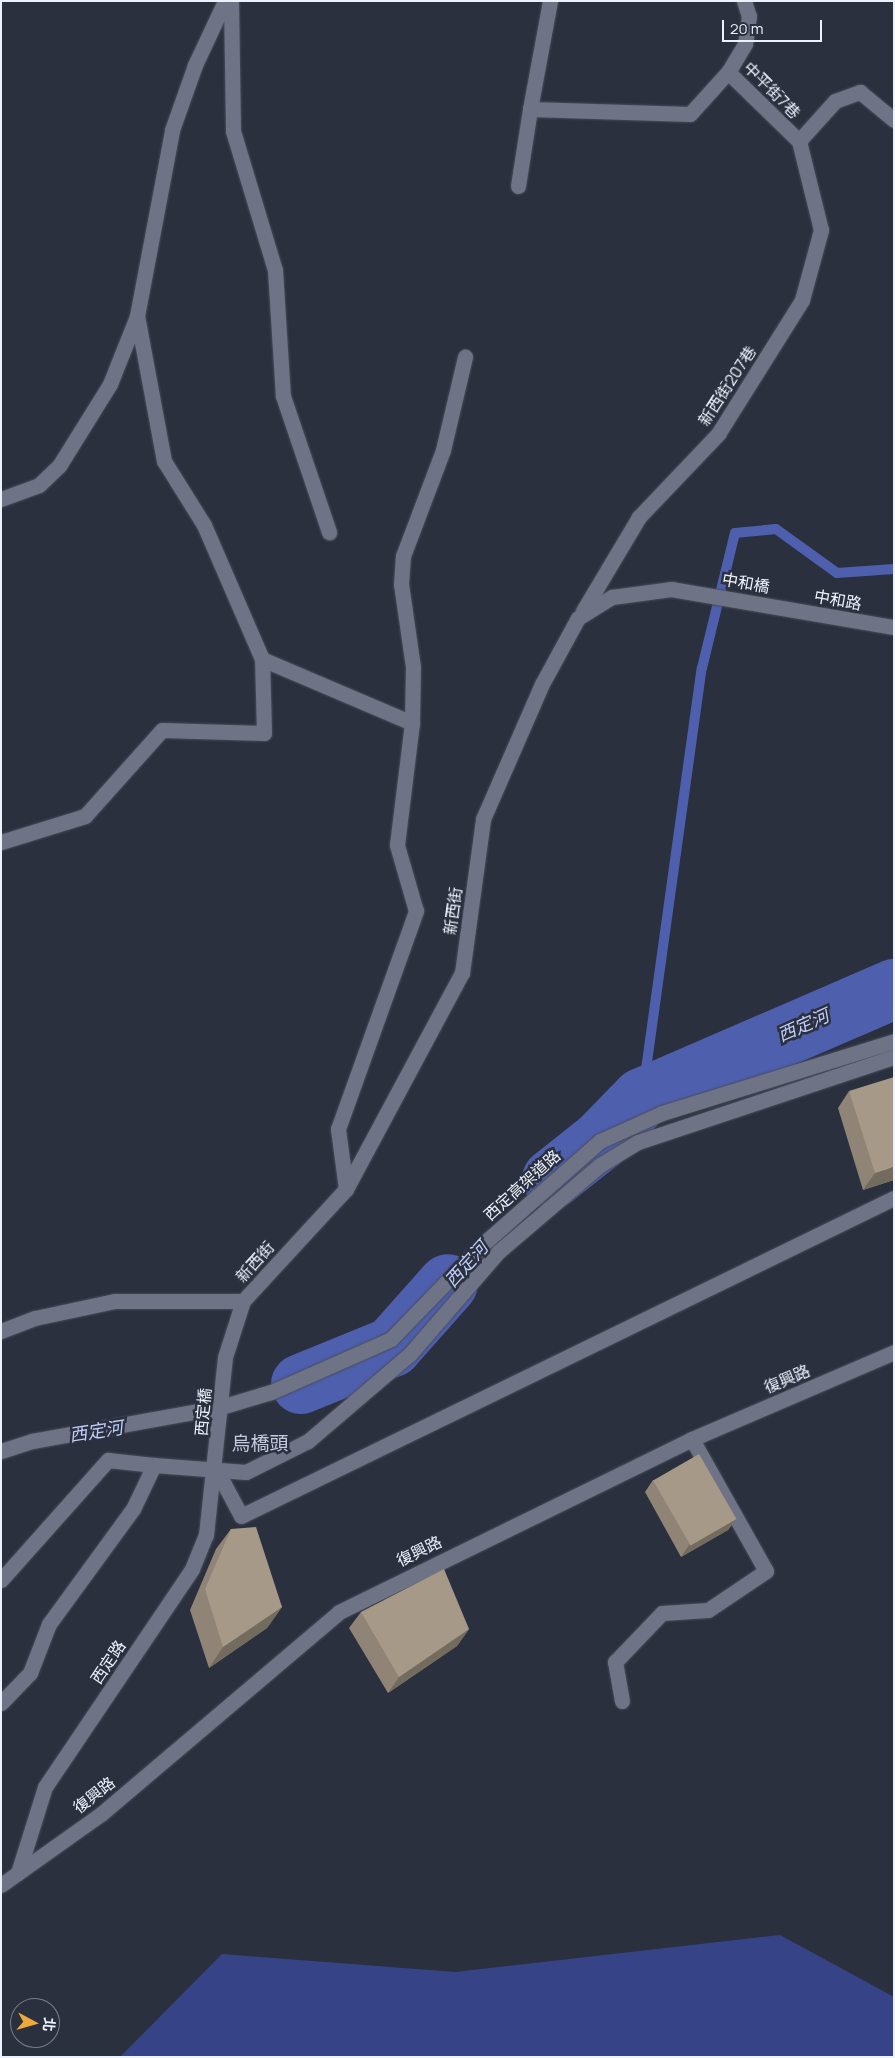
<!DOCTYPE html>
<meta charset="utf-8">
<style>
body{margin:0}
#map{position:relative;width:895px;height:2058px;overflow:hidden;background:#2b303f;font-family:Manrope,"Noto Sans TC",sans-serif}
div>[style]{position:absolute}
.green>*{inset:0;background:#364487}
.stream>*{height:10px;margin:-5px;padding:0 5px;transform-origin:5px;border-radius:5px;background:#4e5fae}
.river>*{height:60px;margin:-30px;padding:0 30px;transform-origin:30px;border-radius:30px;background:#4e5fae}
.roads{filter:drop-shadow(0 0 1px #484c58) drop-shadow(0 0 1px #484c58)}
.minor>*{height:15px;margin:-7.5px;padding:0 7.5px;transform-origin:7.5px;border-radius:7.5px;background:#6e7385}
.wall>*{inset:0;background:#8f8475}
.shaded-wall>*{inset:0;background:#746b5f}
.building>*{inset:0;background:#a69988;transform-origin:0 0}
span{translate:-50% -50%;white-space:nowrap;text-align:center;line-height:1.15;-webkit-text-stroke:5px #2b303f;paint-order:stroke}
.street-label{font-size:16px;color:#edf1fb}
.water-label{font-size:18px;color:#c1cef9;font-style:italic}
.quarter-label{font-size:19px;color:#c4cbde}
.frame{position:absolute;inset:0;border:2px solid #edf1fb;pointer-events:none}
.north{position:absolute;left:10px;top:1998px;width:50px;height:50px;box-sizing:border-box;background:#2b303f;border:1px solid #797d8a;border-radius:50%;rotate:96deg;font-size:14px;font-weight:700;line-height:20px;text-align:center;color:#edf1fb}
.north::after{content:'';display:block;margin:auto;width:18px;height:22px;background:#eea83c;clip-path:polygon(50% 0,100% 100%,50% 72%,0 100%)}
.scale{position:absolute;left:722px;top:20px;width:100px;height:22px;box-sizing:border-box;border:2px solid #edf1fb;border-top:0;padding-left:6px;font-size:15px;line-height:18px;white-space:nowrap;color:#edf1fb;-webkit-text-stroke:4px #2b303f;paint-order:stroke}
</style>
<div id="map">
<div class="green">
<i style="clip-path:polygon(780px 1935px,894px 1997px,894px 2057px,120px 2057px,222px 1954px,455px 1972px)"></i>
</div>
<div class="stream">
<i style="left:642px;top:1098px;width:434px;rotate:-82.1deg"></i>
<i style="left:702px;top:668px;width:139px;rotate:-76.3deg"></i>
<i style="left:735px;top:533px;width:41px;rotate:-5.6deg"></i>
<i style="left:776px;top:529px;width:75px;rotate:35.8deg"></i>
<i style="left:837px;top:573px;width:57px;rotate:-4deg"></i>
</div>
<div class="river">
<i style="left:552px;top:1179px;width:61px;rotate:-38.4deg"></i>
<i style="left:600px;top:1141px;width:60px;rotate:-45.7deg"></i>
<i style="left:642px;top:1098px;width:275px;rotate:-23.4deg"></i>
<i style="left:301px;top:1384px;width:98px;rotate:-22.1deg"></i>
<i style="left:392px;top:1347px;width:84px;rotate:-48.4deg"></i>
</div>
<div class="roads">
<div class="minor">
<i style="left:231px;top:1px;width:130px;rotate:89.1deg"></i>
<i style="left:233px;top:131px;width:145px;rotate:73.2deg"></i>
<i style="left:275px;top:270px;width:126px;rotate:86.4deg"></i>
<i style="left:283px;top:396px;width:144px;rotate:71.3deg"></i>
<i style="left:744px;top:1px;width:16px;rotate:72deg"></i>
<i style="left:749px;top:16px;width:28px;rotate:98deg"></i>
<i style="left:745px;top:44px;width:33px;rotate:121deg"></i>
<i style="left:728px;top:72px;width:99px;rotate:44.2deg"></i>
<i style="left:799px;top:141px;width:54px;rotate:-48deg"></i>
<i style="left:835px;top:101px;width:27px;rotate:-20deg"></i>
<i style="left:860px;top:92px;width:44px;rotate:39.5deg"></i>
<i style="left:530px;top:109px;width:110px;rotate:-79.5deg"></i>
<i style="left:518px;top:186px;width:78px;rotate:-81.1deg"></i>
<i style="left:530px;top:109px;width:160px;rotate:1.8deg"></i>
<i style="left:690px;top:114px;width:57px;rotate:-47.9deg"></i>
<i style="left:1px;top:499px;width:40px;rotate:-20.2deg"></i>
<i style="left:39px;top:485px;width:28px;rotate:-44deg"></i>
<i style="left:59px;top:466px;width:97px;rotate:-58.1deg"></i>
<i style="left:110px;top:384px;width:73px;rotate:-68.3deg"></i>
<i style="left:137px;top:316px;width:189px;rotate:-79.3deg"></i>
<i style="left:172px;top:130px;width:69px;rotate:-70.5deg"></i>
<i style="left:195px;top:65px;width:71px;rotate:-64.9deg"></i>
<i style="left:583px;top:611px;width:109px;rotate:-59.2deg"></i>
<i style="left:639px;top:517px;width:115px;rotate:-46.4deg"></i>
<i style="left:718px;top:434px;width:158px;rotate:-57.9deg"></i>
<i style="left:802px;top:300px;width:73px;rotate:-74.8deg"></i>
<i style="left:821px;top:230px;width:92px;rotate:-103.9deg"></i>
<i style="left:262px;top:659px;width:163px;rotate:23.1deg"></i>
<i style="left:1px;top:842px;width:88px;rotate:-17.2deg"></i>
<i style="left:85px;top:816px;width:115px;rotate:-48.2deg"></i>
<i style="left:162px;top:730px;width:102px;rotate:1.7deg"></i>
<i style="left:264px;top:733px;width:74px;rotate:-91.5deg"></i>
<i style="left:262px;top:659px;width:146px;rotate:-113.4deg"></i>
<i style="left:204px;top:525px;width:75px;rotate:-122deg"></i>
<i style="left:164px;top:461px;width:147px;rotate:-100.5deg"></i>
<i style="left:346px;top:1189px;width:61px;rotate:-97.6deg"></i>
<i style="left:338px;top:1129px;width:232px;rotate:-70.3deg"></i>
<i style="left:416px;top:911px;width:69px;rotate:-106.1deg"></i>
<i style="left:397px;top:845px;width:123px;rotate:-83deg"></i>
<i style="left:412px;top:723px;width:56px;rotate:-89deg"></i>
<i style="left:413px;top:667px;width:84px;rotate:-98.2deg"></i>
<i style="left:401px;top:584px;width:28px;rotate:-86deg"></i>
<i style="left:403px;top:556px;width:113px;rotate:-69.3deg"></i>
<i style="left:443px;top:450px;width:96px;rotate:-76.7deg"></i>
<i style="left:1px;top:1331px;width:36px;rotate:-21deg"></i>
<i style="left:35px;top:1318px;width:82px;rotate:-12deg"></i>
<i style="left:115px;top:1301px;width:128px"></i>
<i style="left:1px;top:1451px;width:33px;rotate:-18deg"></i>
<i style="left:32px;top:1441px;width:192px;rotate:-10.2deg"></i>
<i style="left:221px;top:1407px;width:52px;rotate:-16.7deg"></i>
<i style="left:271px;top:1392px;width:131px;rotate:-23.8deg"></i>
<i style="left:391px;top:1339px;width:132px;rotate:-45.9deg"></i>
<i style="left:483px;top:1244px;width:156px;rotate:-41.4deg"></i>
<i style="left:600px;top:1141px;width:68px;rotate:-24.3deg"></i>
<i style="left:662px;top:1113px;width:243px;rotate:-17.2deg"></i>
<i style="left:215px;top:1467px;width:55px;rotate:62deg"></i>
<i style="left:241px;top:1516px;width:726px;rotate:-25.97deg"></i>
<i style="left:1px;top:1580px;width:161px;rotate:-48.3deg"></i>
<i style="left:108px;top:1460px;width:46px;rotate:6.2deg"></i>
<i style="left:622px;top:1701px;width:40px;rotate:-100deg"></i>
<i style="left:615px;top:1662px;width:68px;rotate:-46.2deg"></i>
<i style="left:662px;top:1613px;width:46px;rotate:-3.7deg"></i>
<i style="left:708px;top:1610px;width:70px;rotate:-33.9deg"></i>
<i style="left:766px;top:1571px;width:151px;rotate:-119.3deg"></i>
<i style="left:1px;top:1703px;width:42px;rotate:-46deg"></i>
<i style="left:30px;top:1673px;width:53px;rotate:-68.8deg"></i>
<i style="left:49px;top:1624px;width:142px;rotate:-53.9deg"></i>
<i style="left:133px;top:1509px;width:49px;rotate:-64.5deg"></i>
<i style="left:154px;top:1465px;width:92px;rotate:4.4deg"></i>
<i style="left:246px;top:1472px;width:69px;rotate:-26.6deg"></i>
<i style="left:308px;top:1441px;width:134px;rotate:-40.5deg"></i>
<i style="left:410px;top:1354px;width:135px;rotate:-49.2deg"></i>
<i style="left:498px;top:1252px;width:134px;rotate:-40.5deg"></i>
<i style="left:600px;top:1165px;width:44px;rotate:-31.2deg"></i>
<i style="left:638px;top:1142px;width:270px;rotate:-18.4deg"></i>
<i style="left:18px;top:1873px;width:90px;rotate:-72.6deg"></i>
<i style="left:45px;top:1787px;width:263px;rotate:-56deg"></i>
<i style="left:192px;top:1569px;width:37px;rotate:-68deg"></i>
<i style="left:206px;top:1535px;width:179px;rotate:-83.9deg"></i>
<i style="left:225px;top:1357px;width:59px;rotate:-72.2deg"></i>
<i style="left:243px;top:1301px;width:152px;rotate:-47.4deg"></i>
<i style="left:346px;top:1189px;width:245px;rotate:-61.8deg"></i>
<i style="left:462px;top:973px;width:155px;rotate:-82.2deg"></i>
<i style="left:483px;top:819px;width:147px;rotate:-66.4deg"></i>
<i style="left:542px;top:684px;width:75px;rotate:-61.4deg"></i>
<i style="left:578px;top:618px;width:40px;rotate:-32deg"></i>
<i style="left:612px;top:597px;width:60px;rotate:-7.7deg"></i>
<i style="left:671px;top:589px;width:226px;rotate:9.7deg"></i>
<i style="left:1px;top:1885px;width:123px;rotate:-35.4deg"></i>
<i style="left:101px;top:1814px;width:312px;rotate:-40.3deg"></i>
<i style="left:339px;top:1612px;width:393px;rotate:-26.1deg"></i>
<i style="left:692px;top:1439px;width:220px;rotate:-23.3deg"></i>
</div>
</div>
<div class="wall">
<i style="clip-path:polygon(849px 1091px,894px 1180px,863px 1190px,838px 1108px)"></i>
<i style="clip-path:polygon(653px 1480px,736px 1519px,728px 1530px,681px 1557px,645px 1492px)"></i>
<i style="clip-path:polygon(231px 1529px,282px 1607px,267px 1628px,209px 1668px,190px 1610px,216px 1549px)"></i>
<i style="clip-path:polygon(361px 1612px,469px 1629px,457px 1646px,388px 1693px,349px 1628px)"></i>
</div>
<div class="shaded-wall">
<i style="clip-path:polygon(894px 1167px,894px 1180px,863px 1190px,875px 1173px)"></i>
<i style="clip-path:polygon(736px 1519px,728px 1530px,681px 1557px,689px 1545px)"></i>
<i style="clip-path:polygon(282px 1607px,267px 1628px,209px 1668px,223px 1647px)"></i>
<i style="clip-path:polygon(469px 1629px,457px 1646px,388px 1693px,399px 1677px)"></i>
</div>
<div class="building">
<i style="clip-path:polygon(894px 1077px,894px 1167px,875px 1173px,849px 1091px)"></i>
<i style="left:699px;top:1454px;width:75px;height:53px;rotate:60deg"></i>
<i style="clip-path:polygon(256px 1527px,282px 1607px,223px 1647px,205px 1589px,231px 1529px)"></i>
<i style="clip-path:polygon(444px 1569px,469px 1629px,399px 1677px,361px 1612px)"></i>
</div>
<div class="street-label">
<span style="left:772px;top:90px;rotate:45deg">中平街7巷</span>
<span style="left:727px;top:386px;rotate:-57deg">新西街207巷</span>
<span style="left:746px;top:583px;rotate:10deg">中和橋</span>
<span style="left:838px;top:600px;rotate:10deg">中和路</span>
<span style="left:453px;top:911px;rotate:-82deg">新西街</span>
<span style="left:522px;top:1185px;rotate:-42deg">西定高架道路</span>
<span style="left:255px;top:1262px;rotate:-48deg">新西街</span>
<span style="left:787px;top:1379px;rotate:-23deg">復興路</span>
<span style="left:203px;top:1412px;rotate:-85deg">西定橋</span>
<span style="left:419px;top:1551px;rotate:-26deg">復興路</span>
<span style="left:108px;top:1662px;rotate:-56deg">西定路</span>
<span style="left:94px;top:1795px;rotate:-38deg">復興路</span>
</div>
<div class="water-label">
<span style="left:803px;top:1025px;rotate:-24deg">西定河</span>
<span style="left:466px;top:1264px;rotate:-48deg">西定河</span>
<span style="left:96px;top:1431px;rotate:-9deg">西定河</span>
</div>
<div class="quarter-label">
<span style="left:260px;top:1444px">烏橋頭</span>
</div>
<div class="frame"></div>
<div class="north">北</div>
<div class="scale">20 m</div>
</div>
